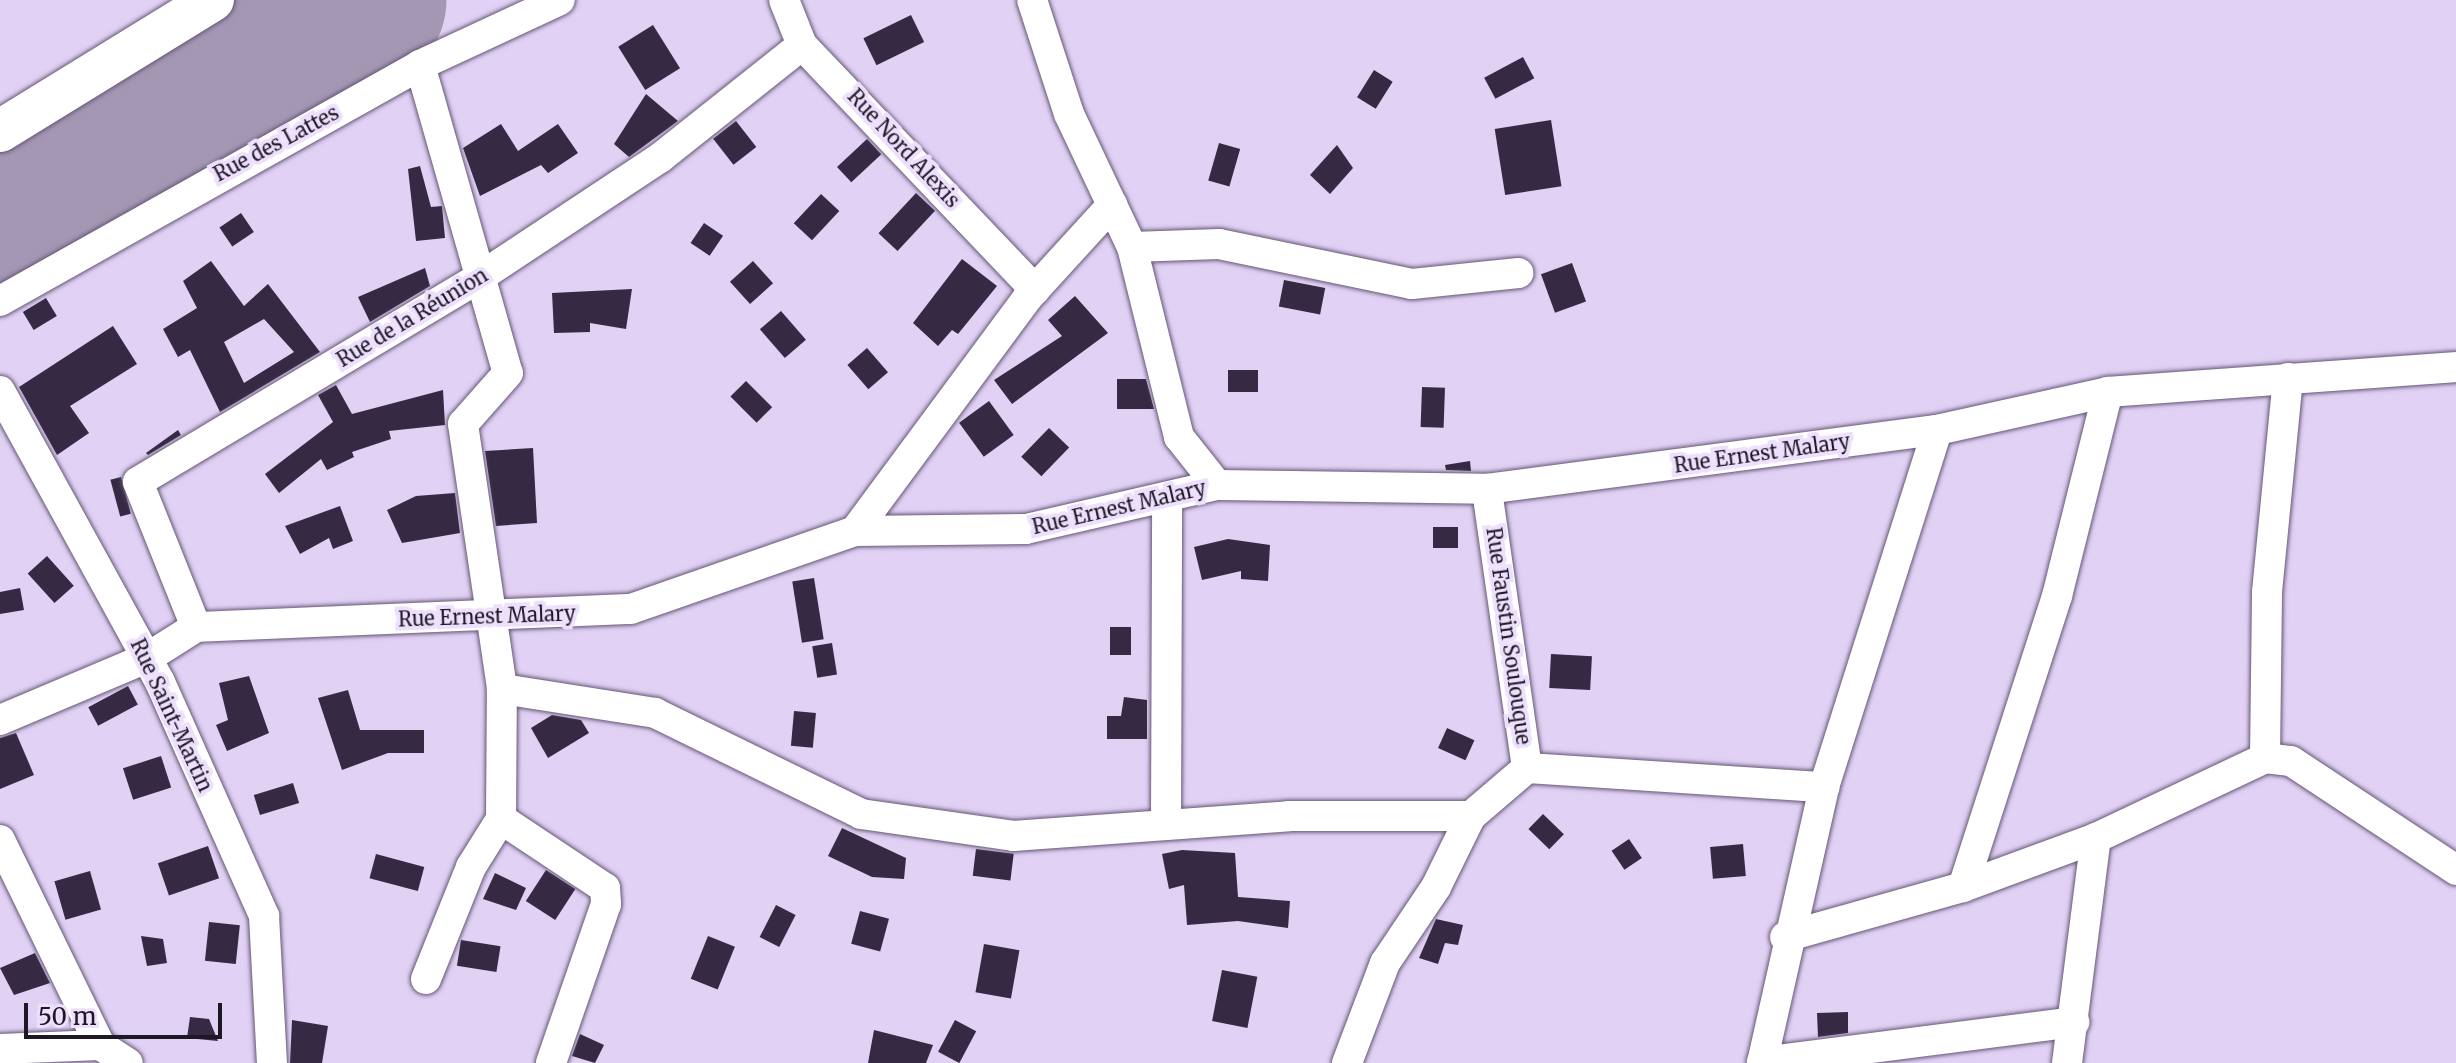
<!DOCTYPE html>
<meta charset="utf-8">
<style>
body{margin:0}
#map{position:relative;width:2456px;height:1063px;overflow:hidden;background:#e1d1f5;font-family:Merriweather,serif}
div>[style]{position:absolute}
.runway>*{height:178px;margin:-89px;padding:0 89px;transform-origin:89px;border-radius:89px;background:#a497b4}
.building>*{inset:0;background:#362944;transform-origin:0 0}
.roads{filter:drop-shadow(0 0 2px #655775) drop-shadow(0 0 2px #655775)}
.minor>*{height:30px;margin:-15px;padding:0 15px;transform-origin:15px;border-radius:15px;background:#fff}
.secondary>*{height:42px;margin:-21px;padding:0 21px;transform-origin:21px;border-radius:21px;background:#fff}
span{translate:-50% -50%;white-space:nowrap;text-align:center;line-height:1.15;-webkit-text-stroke:8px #ede0fd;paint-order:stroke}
.street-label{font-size:20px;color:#1e1825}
.scale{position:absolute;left:24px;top:1003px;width:198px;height:36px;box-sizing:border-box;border:4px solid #1e1825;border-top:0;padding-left:10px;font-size:24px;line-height:28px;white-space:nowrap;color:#1e1825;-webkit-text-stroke:6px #ede0fd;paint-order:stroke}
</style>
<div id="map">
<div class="runway">
<i style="left:0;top:209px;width:414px;rotate:-30.3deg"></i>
</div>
<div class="building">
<i style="left:911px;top:15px;width:30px;height:53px;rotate:64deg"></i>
<i style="left:653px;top:25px;width:51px;height:41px;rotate:58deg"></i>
<i style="left:1523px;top:57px;width:24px;height:44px;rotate:62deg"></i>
<i style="left:1374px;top:70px;width:22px;height:32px;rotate:32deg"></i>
<i style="clip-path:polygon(646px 94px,678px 121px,629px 157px,614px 144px)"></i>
<i style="left:1551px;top:120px;width:67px;height:57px;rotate:81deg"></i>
<i style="left:736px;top:121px;width:33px;height:29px;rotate:52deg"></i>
<i style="clip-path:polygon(501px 124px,518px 151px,558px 124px,578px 153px,548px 173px,541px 165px,480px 196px,463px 148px)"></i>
<i style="left:867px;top:139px;width:21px;height:41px;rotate:47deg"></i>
<i style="left:1219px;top:143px;width:22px;height:39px;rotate:16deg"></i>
<i style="clip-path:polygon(1337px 145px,1353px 168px,1330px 194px,1310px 175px)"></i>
<i style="clip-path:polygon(420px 166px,431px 207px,442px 206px,445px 238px,416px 241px,408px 169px)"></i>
<i style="left:916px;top:193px;width:26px;height:55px;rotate:43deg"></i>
<i style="left:821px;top:194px;width:25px;height:40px;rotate:43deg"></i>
<i style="left:241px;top:213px;width:23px;height:26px;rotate:56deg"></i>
<i style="left:704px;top:223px;width:23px;height:24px;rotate:34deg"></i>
<i style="clip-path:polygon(962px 259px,997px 286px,958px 334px,952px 330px,938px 346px,913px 323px)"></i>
<i style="clip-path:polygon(evenodd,211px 261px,244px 306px,268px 284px,320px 352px,220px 412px,190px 350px,178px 357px,163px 329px,197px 308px,183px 281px,211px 261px,264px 319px,294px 352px,244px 383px,224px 342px,264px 319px)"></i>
<i style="left:753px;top:261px;width:30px;height:31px;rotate:48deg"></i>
<i style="left:1572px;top:263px;width:41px;height:33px;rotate:70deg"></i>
<i style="clip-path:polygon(425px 268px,430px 286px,370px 322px,358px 297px)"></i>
<i style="left:1284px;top:280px;width:42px;height:27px;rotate:11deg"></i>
<i style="clip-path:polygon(632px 289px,626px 329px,590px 323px,590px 332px,554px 333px,552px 293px)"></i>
<i style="clip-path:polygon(1075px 296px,1108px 333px,1012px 404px,994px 380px,1062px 336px,1048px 320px)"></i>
<i style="left:46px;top:298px;width:21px;height:27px;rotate:59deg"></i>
<i style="left:781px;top:311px;width:38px;height:28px;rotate:49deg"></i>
<i style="clip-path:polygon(113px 326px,137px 364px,70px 406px,89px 433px,57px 455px,19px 387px)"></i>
<i style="left:867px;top:348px;width:32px;height:26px;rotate:49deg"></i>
<i style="left:1228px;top:370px;width:30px;height:22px"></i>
<i style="clip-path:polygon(1117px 379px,1146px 379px,1154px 409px,1117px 409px)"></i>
<i style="left:746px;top:381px;width:37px;height:22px;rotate:45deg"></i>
<i style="clip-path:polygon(336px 385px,352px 414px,443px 390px,445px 425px,389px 431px,391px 439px,352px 452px,354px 457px,327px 470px,321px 459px,279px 493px,265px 474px,333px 422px,318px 395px)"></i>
<i style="left:1422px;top:387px;width:23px;height:40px;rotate:2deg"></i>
<i style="left:989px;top:401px;width:42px;height:37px;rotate:54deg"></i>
<i style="left:1049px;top:428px;width:28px;height:40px;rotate:44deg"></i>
<i style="clip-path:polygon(178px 430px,181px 435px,148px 455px,146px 453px)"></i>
<i style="clip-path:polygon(533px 448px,537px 523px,496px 526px,485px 451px)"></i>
<i style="clip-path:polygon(1470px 461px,1471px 471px,1446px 470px,1445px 465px)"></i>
<i style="left:121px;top:477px;width:38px;height:11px;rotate:75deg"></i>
<i style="clip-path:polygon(455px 493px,460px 533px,402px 543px,387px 510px,416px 496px)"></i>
<i style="clip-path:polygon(340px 506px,353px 541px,333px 549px,329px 538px,300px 554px,285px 526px)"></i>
<i style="left:1433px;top:527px;width:25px;height:21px"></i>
<i style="clip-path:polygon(1228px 539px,1270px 545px,1268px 581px,1241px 579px,1241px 571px,1202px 580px,1194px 547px)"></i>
<i style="left:47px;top:556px;width:40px;height:26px;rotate:48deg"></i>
<i style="left:814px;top:578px;width:62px;height:22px;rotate:81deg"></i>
<i style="clip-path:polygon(20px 588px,24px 610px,0 614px,0 592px)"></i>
<i style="left:1110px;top:627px;width:21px;height:28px"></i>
<i style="left:832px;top:643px;width:32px;height:20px;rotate:81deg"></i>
<i style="left:1551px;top:654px;width:41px;height:34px;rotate:3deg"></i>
<i style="clip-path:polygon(249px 676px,269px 733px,227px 751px,216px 725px,228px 720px,219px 683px)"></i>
<i style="left:128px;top:686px;width:21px;height:45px;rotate:62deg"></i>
<i style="clip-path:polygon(348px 690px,360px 730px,424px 730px,424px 753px,388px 753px,342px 770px,318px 698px)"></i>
<i style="clip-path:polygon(1124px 697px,1147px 700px,1147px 739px,1107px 739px,1107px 716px,1121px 716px)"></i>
<i style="left:794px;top:711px;width:22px;height:35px;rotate:5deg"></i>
<i style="clip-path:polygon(552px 715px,581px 720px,589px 733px,548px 758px,531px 728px)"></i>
<i style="left:1447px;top:728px;width:30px;height:22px;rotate:24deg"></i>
<i style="clip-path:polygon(16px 733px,34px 775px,0 789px,0 738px)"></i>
<i style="left:161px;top:756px;width:33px;height:40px;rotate:72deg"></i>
<i style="left:293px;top:783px;width:21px;height:41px;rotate:73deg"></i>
<i style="left:1543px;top:814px;width:29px;height:21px;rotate:44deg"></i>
<i style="clip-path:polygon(842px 828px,906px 858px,904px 879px,872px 877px,828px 856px)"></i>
<i style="left:1629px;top:839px;width:23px;height:21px;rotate:56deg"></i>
<i style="left:1743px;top:844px;width:32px;height:33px;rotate:85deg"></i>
<i style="left:208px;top:846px;width:34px;height:53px;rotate:71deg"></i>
<i style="left:976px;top:849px;width:38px;height:27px;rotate:7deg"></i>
<i style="clip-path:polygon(1182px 850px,1235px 853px,1238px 897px,1290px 901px,1288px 928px,1238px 921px,1187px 925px,1184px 885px,1169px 889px,1162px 854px)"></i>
<i style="left:376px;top:854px;width:50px;height:25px;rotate:15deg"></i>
<i style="left:546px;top:870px;width:35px;height:37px;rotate:33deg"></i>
<i style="left:90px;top:871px;width:40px;height:37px;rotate:74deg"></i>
<i style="clip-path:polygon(495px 873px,526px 888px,516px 910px,483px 899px)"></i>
<i style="left:776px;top:905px;width:22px;height:36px;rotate:27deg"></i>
<i style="left:860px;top:911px;width:30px;height:34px;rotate:15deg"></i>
<i style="clip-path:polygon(1436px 919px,1463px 925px,1458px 945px,1445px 943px,1438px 964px,1419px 958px)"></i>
<i style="left:209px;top:922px;width:31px;height:39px;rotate:6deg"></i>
<i style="clip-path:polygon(141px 936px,163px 939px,167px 963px,147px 966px)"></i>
<i style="left:708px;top:936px;width:29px;height:46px;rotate:22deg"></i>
<i style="left:461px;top:940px;width:40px;height:26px;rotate:9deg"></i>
<i style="left:984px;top:944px;width:36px;height:49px;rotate:10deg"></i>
<i style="clip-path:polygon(35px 953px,50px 983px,14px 995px,0 968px)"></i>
<i style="left:1222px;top:970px;width:36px;height:52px;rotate:11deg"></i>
<i style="clip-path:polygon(1848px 1012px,1848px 1033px,1818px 1037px,1817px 1013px)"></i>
<i style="clip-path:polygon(190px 1017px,209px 1019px,218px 1041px,187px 1038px)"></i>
<i style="clip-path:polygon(292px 1020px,328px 1026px,322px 1063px,290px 1063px)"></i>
<i style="left:955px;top:1020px;width:24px;height:36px;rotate:28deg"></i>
<i style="clip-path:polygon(874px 1030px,933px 1045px,926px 1063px,868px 1063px)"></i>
<i style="clip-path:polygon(580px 1034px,604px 1045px,595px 1063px,572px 1056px)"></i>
</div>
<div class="roads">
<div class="minor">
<i style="left:784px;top:0;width:48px;rotate:68.2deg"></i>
<i style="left:802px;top:45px;width:338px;rotate:46.4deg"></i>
<i style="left:1032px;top:0;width:120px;rotate:72deg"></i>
<i style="left:1069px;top:114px;width:147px;rotate:64.7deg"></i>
<i style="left:1132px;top:247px;width:196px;rotate:76.1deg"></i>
<i style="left:1179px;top:437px;width:61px;rotate:51.6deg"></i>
<i style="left:420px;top:65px;width:320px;rotate:74.1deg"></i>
<i style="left:508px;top:373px;width:68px;rotate:131.4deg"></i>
<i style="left:463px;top:424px;width:268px;rotate:81.6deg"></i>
<i style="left:502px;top:689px;width:155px;rotate:8.9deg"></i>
<i style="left:655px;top:713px;width:229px;rotate:26.1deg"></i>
<i style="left:861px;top:814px;width:154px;rotate:8.2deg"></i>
<i style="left:1013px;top:836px;width:277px;rotate:-4.1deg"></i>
<i style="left:1289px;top:816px;width:182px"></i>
<i style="left:1132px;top:247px;width:87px;rotate:-2deg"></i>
<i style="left:1219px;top:244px;width:197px;rotate:11.7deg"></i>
<i style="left:1412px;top:284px;width:107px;rotate:-5.9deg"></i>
<i style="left:0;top:301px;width:482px;rotate:-29.3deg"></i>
<i style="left:420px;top:65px;width:154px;rotate:-24.9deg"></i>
<i style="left:0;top:391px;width:332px;rotate:61.2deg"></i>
<i style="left:160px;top:682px;width:256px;rotate:66deg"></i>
<i style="left:264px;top:916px;width:147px;rotate:86.9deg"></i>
<i style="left:855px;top:531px;width:291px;rotate:-53.5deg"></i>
<i style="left:1028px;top:297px;width:125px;rotate:-47.6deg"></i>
<i style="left:196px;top:627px;width:156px;rotate:-111.8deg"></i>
<i style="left:138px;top:482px;width:399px;rotate:-30.9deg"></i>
<i style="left:480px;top:277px;width:216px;rotate:-33.5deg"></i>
<i style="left:660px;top:158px;width:181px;rotate:-38.5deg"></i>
<i style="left:0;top:720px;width:160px;rotate:-22.9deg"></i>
<i style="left:147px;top:658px;width:58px;rotate:-32.3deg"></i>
<i style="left:196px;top:627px;width:435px;rotate:-2.4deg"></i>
<i style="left:631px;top:609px;width:237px;rotate:-19.2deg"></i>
<i style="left:855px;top:531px;width:171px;rotate:-0.7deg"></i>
<i style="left:1026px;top:529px;width:196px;rotate:-13deg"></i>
<i style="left:1217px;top:485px;width:270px;rotate:0.8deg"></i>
<i style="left:1487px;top:489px;width:454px;rotate:-7.5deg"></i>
<i style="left:1937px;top:430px;width:175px;rotate:-12.5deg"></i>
<i style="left:2108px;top:392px;width:349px;rotate:-4.1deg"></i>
<i style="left:2265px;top:758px;width:166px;rotate:-89.3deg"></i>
<i style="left:2267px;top:592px;width:215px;rotate:-84.4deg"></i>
<i style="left:1527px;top:768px;width:298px;rotate:3.7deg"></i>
<i style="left:501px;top:819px;width:125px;rotate:33.6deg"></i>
<i style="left:605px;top:888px;width:16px;rotate:86deg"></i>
<i style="left:606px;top:904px;width:168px;rotate:109.1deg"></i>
<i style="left:1166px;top:825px;width:328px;rotate:-89.8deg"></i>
<i style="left:0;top:840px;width:228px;rotate:64deg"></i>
<i style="left:1963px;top:887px;width:306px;rotate:-72.1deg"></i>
<i style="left:2057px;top:596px;width:210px;rotate:-76deg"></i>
<i style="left:1785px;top:937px;width:185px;rotate:-15.7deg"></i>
<i style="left:1963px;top:887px;width:142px;rotate:-20.2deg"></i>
<i style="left:2096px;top:838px;width:187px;rotate:-25.3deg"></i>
<i style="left:2265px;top:758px;width:26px;rotate:7deg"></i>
<i style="left:2291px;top:761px;width:198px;rotate:33.4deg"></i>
<i style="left:426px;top:979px;width:121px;rotate:-68.1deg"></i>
<i style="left:471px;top:867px;width:57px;rotate:-58deg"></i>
<i style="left:501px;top:819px;width:130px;rotate:-89.6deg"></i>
<i style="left:0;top:1049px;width:100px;rotate:-2.3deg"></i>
<i style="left:100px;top:1045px;width:33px;rotate:33deg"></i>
<i style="left:1762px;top:1062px;width:315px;rotate:-7.3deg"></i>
<i style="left:1347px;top:1063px;width:107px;rotate:-69.2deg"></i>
<i style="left:1385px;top:963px;width:92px;rotate:-56.1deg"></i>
<i style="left:1436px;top:887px;width:79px;rotate:-63.8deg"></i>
<i style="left:1471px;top:816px;width:74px;rotate:-40.6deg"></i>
<i style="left:1527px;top:768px;width:282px;rotate:-98.2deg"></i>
<i style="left:1762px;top:1063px;width:283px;rotate:-77.3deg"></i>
<i style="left:1824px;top:787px;width:374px;rotate:-72.4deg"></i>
<i style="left:2067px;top:1063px;width:227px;rotate:-82.7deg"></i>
</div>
<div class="secondary">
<i style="left:0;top:131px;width:250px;rotate:-31.6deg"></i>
</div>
</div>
<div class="street-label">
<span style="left:276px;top:143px;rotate:-28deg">Rue des Lattes</span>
<span style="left:904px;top:148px;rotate:47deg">Rue Nord Alexis</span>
<span style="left:412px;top:317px;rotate:-31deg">Rue de la Réunion</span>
<span style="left:1762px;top:453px;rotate:-8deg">Rue Ernest Malary</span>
<span style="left:1119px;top:507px;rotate:-13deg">Rue Ernest Malary</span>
<span style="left:487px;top:616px;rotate:-2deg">Rue Ernest Malary</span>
<span style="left:1509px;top:636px;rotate:82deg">Rue Faustin Soulouque</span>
<span style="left:172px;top:715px;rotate:65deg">Rue Saint-Martin</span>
</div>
<div class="scale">50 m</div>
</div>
